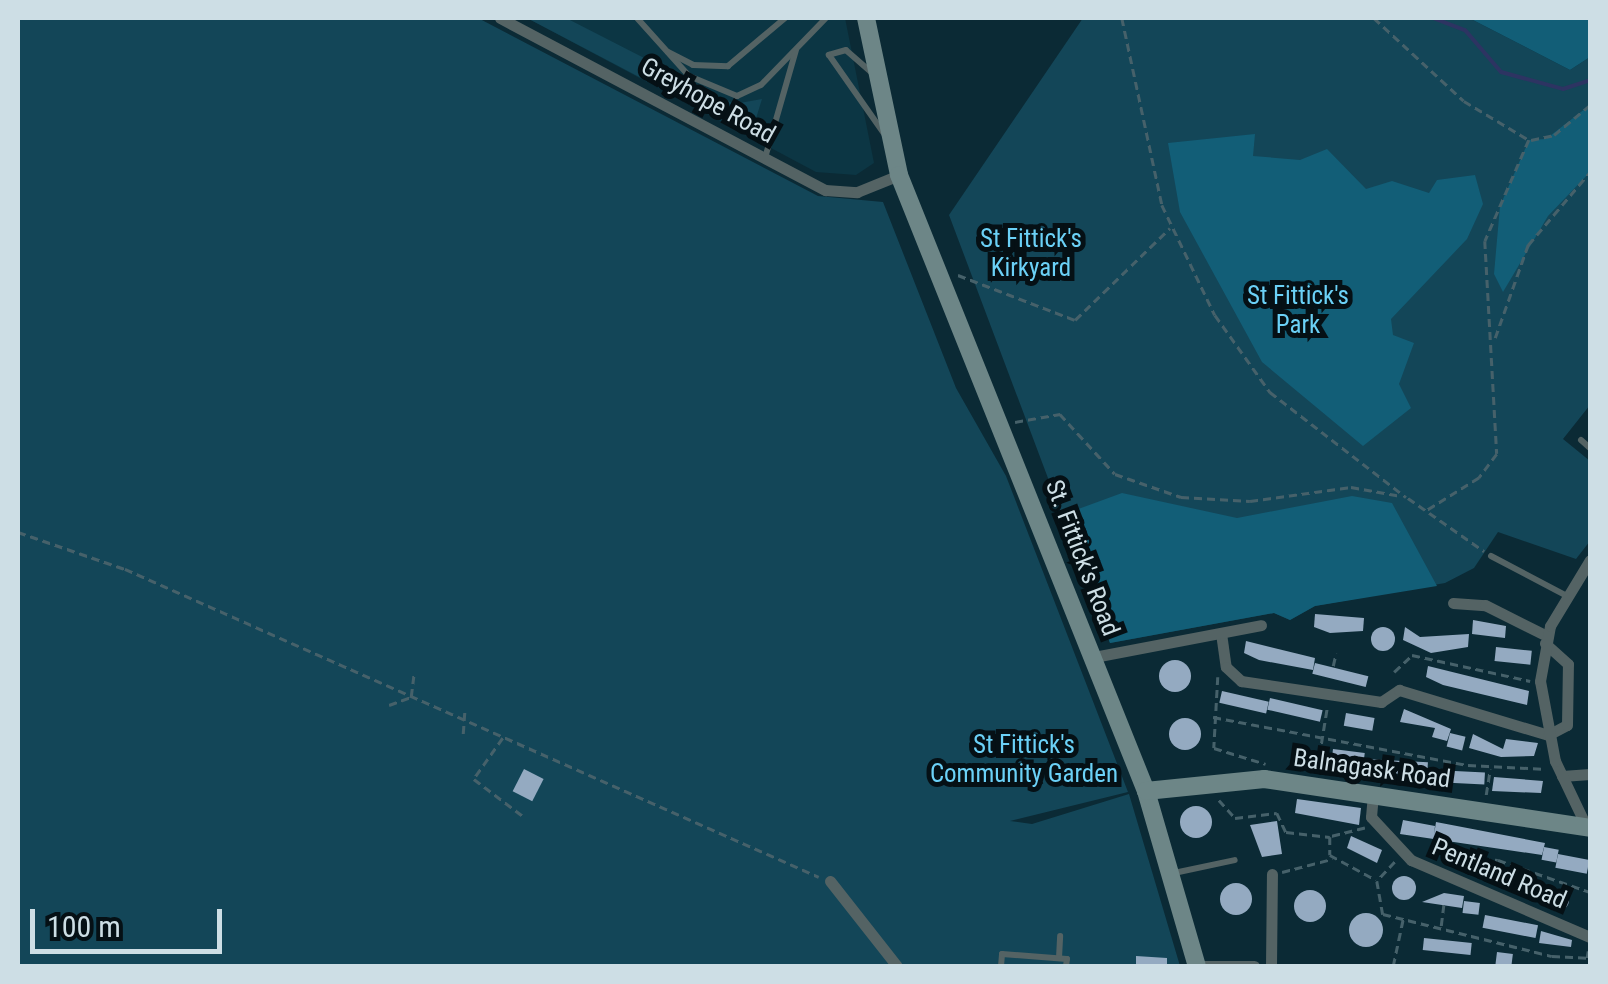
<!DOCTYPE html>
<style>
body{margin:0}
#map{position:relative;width:1608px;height:984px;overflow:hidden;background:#0b2a35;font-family:"Roboto Condensed",sans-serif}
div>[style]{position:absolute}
.built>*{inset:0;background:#0c3644}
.green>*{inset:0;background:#134658}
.forest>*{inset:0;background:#125e77}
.stream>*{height:4px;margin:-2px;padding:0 2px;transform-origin:2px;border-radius:2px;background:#2d3462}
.building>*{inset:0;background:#94aac1;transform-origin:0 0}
.round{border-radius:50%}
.path>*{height:2.5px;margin-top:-1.25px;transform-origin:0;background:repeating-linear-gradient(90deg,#46616a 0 8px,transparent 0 13px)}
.lane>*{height:6px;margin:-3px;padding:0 3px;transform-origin:3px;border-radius:3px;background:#546364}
.street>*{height:11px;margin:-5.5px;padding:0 5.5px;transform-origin:5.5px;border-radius:5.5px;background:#546364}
.secondary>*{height:18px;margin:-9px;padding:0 9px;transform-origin:9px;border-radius:9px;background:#6d8687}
span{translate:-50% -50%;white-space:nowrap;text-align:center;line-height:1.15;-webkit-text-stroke:10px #051015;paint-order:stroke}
.street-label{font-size:25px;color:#cddee5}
.park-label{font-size:25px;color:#6bd1f7}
.frame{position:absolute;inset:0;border:20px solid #cddee5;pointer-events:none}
.scale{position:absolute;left:30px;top:909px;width:192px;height:45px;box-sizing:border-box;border:5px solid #cddee5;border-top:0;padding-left:12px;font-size:30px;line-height:35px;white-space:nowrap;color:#cddee5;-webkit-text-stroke:8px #051015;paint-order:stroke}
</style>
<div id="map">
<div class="built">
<i style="clip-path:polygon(527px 18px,845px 18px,874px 163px,856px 175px,816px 172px)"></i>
</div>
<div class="green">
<i style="clip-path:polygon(18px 18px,478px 18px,818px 196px,883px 202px,956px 388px,1006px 476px,1128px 792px,1010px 821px,1032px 824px,1129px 794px,1180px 966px,18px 966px)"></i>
<i style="clip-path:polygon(527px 18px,566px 18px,734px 104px,762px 99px,753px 128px,742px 131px)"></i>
<i style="clip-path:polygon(1083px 18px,1469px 18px,1570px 70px,1590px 57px,1590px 405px,1563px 439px,1590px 461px,1590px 541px,1576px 559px,1498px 532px,1474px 568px,1445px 583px,1315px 606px,1290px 620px,1274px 613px,1110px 643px,949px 215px)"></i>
</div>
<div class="forest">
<i style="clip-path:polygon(1469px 18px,1590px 18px,1590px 57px,1570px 70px)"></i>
<i style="clip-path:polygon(1590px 105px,1590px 172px,1548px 216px,1503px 292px,1494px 274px,1500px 206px,1529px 140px,1546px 139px)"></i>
<i style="clip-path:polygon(1255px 134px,1253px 156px,1300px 160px,1327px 149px,1366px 189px,1392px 181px,1429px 193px,1437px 180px,1475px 175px,1483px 204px,1467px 239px,1391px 319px,1393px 335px,1414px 343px,1399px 384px,1411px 408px,1363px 446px,1262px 362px,1180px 212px,1168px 143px)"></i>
<i style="clip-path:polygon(1122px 493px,1237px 518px,1352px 496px,1392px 503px,1437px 586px,1315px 606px,1290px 620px,1274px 613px,1110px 643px,1062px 515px)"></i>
</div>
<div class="stream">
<i style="left:1433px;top:18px;width:34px;rotate:21deg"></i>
<i style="left:1465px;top:30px;width:55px;rotate:49.4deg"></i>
<i style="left:1501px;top:72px;width:64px;rotate:15.3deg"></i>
<i style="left:1563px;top:89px;width:28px;rotate:-18deg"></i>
</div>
<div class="building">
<i style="clip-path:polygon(1315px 614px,1364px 618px,1363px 631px,1330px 633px,1314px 627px)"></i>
<i style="clip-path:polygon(1473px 620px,1506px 626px,1505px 638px,1472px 634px)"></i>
<i class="round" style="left:1371px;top:627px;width:24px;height:24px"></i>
<i style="clip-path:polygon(1405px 627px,1420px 637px,1469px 634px,1468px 647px,1431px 653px,1403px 640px)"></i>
<i style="clip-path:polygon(1246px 641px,1315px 658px,1313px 670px,1259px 660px,1244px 653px)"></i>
<i style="left:1496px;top:647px;width:36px;height:14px;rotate:6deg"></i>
<i class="round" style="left:1159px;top:660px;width:32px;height:32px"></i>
<i style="left:1315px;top:663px;width:55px;height:11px;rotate:14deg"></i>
<i style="clip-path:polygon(1428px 666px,1529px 691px,1527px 705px,1443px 685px,1426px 677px)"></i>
<i style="left:1222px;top:691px;width:48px;height:12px;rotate:13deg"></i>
<i style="left:1270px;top:698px;width:54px;height:12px;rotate:13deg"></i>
<i style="clip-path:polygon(1404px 709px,1451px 729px,1447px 741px,1432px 737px,1435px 728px,1400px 722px)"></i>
<i style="left:1346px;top:713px;width:29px;height:13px;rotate:10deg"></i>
<i class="round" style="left:1169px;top:718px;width:32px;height:32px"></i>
<i style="left:1450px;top:733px;width:16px;height:14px;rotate:14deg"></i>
<i style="clip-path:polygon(1473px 734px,1503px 749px,1506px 739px,1538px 743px,1534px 756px,1501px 757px,1469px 748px)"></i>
<i style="left:1333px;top:749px;width:32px;height:13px;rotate:7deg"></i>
<i style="left:1364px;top:759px;width:64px;height:13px;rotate:3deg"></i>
<i style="left:524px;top:769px;width:22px;height:25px;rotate:27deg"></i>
<i style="left:1435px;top:770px;width:50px;height:12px;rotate:3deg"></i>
<i style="clip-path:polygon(1494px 777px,1543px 781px,1541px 793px,1492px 791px)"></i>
<i style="clip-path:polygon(1297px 799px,1361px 808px,1359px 825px,1295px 813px)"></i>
<i class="round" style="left:1180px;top:806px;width:32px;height:32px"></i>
<i style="clip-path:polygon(1403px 820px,1435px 826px,1434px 835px,1436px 822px,1545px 843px,1542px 855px,1400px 834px)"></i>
<i style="clip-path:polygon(1277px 821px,1282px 854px,1262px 857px,1250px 825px)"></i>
<i style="clip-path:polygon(1351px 836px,1382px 850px,1377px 863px,1347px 848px)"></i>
<i style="left:1544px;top:847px;width:15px;height:13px;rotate:11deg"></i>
<i style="left:1558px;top:854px;width:32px;height:14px;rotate:11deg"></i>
<i style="left:1461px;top:859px;width:54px;height:11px;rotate:17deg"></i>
<i class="round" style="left:1392px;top:876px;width:24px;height:24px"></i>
<i class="round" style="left:1220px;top:883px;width:32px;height:32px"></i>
<i class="round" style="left:1547px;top:889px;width:22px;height:22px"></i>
<i class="round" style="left:1294px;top:890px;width:32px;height:32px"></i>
<i style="clip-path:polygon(1444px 893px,1464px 896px,1462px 908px,1422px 902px)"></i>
<i style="left:1464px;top:901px;width:16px;height:12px;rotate:7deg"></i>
<i class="round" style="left:1349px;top:913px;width:34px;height:34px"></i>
<i style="left:1485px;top:915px;width:54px;height:13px;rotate:11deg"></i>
<i style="clip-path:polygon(1541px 931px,1572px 940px,1571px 947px,1539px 943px)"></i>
<i style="left:1424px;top:938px;width:48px;height:12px;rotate:6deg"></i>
<i style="left:1497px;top:952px;width:16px;height:12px;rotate:7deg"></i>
<i style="clip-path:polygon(1136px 956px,1167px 958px,1167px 966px,1136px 966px)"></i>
</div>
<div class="path">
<i style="left:1122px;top:18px;width:191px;rotate:77.9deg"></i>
<i style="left:1162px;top:205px;width:122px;rotate:64.3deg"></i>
<i style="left:1215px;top:315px;width:95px;rotate:54.5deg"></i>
<i style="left:1270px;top:392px;width:172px;rotate:37.7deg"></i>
<i style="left:1374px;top:18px;width:122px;rotate:42.7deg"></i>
<i style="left:1464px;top:101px;width:76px;rotate:31deg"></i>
<i style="left:1529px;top:140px;width:110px;rotate:113.5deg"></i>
<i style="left:1485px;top:241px;width:213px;rotate:86.8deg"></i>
<i style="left:1497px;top:454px;width:30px;rotate:127deg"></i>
<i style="left:1479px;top:478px;width:62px;rotate:148.1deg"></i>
<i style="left:1531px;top:140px;width:24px;rotate:-12deg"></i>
<i style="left:1554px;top:135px;width:47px;rotate:-39.8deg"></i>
<i style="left:958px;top:275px;width:125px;rotate:21deg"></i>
<i style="left:1075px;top:320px;width:132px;rotate:-44.1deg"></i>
<i style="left:1495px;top:338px;width:99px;rotate:-70.5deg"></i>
<i style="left:1528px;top:245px;width:96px;rotate:-49.7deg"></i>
<i style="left:1015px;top:422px;width:46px;rotate:-10.1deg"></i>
<i style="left:1060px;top:414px;width:81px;rotate:47.5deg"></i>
<i style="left:1115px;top:474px;width:70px;rotate:19.2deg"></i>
<i style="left:1181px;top:497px;width:69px;rotate:3.3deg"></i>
<i style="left:1250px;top:501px;width:102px;rotate:-7.9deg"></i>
<i style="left:1351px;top:487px;width:51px;rotate:10.2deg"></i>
<i style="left:1408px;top:498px;width:93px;rotate:34.9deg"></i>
<i style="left:18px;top:532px;width:113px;rotate:19.1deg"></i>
<i style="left:125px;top:569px;width:759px;rotate:23.93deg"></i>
<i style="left:1333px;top:666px;width:13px;rotate:-77deg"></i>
<i style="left:1394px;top:672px;width:25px;rotate:-43deg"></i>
<i style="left:1412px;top:655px;width:121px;rotate:12.4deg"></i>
<i style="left:1218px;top:677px;width:71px;rotate:93.2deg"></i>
<i style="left:1214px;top:748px;width:54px;rotate:17.1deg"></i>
<i style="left:389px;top:705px;width:23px;rotate:-20deg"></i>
<i style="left:411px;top:697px;width:24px;rotate:-83deg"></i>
<i style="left:1213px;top:717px;width:259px;rotate:10.7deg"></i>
<i style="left:1468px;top:765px;width:78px;rotate:2.9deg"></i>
<i style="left:463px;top:734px;width:26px;rotate:-86deg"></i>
<i style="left:503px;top:738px;width:50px;rotate:125.3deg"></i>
<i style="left:474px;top:779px;width:61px;rotate:37.1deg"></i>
<i style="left:1317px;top:769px;width:62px;rotate:-80.7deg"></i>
<i style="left:1486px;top:795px;width:26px;rotate:-81deg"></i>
<i style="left:1219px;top:800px;width:24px;rotate:48deg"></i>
<i style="left:1235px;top:818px;width:42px;rotate:-6.8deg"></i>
<i style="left:1277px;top:813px;width:21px;rotate:65deg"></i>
<i style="left:1286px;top:832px;width:44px;rotate:6.5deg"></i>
<i style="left:1365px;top:828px;width:36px;rotate:166deg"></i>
<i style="left:1330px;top:837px;width:18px;rotate:90deg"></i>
<i style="left:1330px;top:855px;width:52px;rotate:28.5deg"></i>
<i style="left:1430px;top:854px;width:68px;rotate:5deg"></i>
<i style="left:1498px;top:860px;width:97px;rotate:19.2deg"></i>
<i style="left:1395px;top:862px;width:26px;rotate:133deg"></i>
<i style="left:1377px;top:881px;width:34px;rotate:80deg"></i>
<i style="left:1383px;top:914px;width:174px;rotate:14deg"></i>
<i style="left:1552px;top:956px;width:35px;rotate:3deg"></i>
<i style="left:1587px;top:958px;width:7px;rotate:-82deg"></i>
<i style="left:1282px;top:872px;width:52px;rotate:-14.6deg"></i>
<i style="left:1441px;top:926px;width:24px;rotate:-83deg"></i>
<i style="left:1393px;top:966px;width:48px;rotate:-78deg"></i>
</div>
<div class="lane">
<i style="left:637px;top:18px;width:78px;rotate:48.1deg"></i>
<i style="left:689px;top:76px;width:52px;rotate:22.6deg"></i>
<i style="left:737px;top:96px;width:26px;rotate:-25deg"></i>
<i style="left:761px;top:85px;width:93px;rotate:-45.9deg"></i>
<i style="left:668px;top:52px;width:28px;rotate:27deg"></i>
<i style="left:693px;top:65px;width:35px;rotate:2deg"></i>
<i style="left:728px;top:66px;width:75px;rotate:-40.1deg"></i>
<i style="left:871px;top:72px;width:33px;rotate:-139deg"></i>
<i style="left:846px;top:50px;width:18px;rotate:164deg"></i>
<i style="left:829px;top:55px;width:98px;rotate:55deg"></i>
<i style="left:765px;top:158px;width:112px;rotate:-74deg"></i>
<i style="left:1581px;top:440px;width:12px;rotate:42deg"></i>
<i style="left:1491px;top:556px;width:84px;rotate:27.8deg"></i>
<i style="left:1174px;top:873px;width:62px;rotate:-12deg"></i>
<i style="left:1059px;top:958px;width:22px;rotate:-87deg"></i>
<i style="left:1001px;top:966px;width:12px;rotate:-85deg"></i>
<i style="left:1002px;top:954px;width:65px;rotate:4.4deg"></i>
<i style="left:1067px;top:959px;width:7px;rotate:98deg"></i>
</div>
<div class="street">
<i style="left:500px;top:18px;width:368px;rotate:27.9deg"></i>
<i style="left:825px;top:190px;width:32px;rotate:4deg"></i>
<i style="left:857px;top:192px;width:45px;rotate:-22deg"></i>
<i style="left:1453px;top:603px;width:32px;rotate:4deg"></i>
<i style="left:1485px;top:605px;width:69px;rotate:26.6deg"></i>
<i style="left:1221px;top:633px;width:34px;rotate:82deg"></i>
<i style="left:1226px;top:667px;width:21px;rotate:43deg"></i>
<i style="left:1241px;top:681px;width:142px;rotate:8.5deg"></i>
<i style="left:1381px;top:702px;width:22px;rotate:-34deg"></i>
<i style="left:1399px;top:690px;width:156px;rotate:16.8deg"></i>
<i style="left:1548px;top:735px;width:21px;rotate:-28deg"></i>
<i style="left:1567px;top:725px;width:61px;rotate:-89.1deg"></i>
<i style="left:1568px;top:664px;width:31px;rotate:-138deg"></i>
<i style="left:1094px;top:657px;width:170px;rotate:-10.8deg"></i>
<i style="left:1562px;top:776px;width:28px;rotate:-4deg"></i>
<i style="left:1373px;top:794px;width:23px;rotate:95deg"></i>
<i style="left:1371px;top:817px;width:59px;rotate:47.1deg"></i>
<i style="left:1411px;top:860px;width:195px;rotate:23.3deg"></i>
<i style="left:1587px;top:828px;width:74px;rotate:-115.5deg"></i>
<i style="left:1555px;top:761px;width:81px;rotate:-100.6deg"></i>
<i style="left:1540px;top:681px;width:56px;rotate:-79.7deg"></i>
<i style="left:1550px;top:626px;width:77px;rotate:-58.8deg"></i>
<i style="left:830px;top:881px;width:108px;rotate:51.8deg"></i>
<i style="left:1197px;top:966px;width:57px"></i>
<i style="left:1271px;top:966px;width:92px;rotate:-89.4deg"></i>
</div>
<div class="secondary">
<i style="left:866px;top:18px;width:160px;rotate:78.1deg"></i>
<i style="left:899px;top:175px;width:664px;rotate:68.15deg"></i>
<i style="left:1146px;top:791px;width:182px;rotate:73.8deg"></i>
<i style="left:1146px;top:791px;width:119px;rotate:-5.8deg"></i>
<i style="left:1264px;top:779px;width:330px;rotate:8.5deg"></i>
</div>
<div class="street-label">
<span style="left:708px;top:101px;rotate:29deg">Greyhope Road</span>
<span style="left:1082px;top:558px;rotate:69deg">St. Fittick's Road</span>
<span style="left:1372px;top:769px;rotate:8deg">Balnagask Road</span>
<span style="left:1499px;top:874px;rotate:23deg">Pentland Road</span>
</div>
<div class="park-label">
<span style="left:1031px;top:254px">St Fittick's<br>Kirkyard</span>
<span style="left:1298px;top:311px">St Fittick's<br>Park</span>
<span style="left:1024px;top:760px">St Fittick's<br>Community Garden</span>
</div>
<div class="frame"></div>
<div class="scale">100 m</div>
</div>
